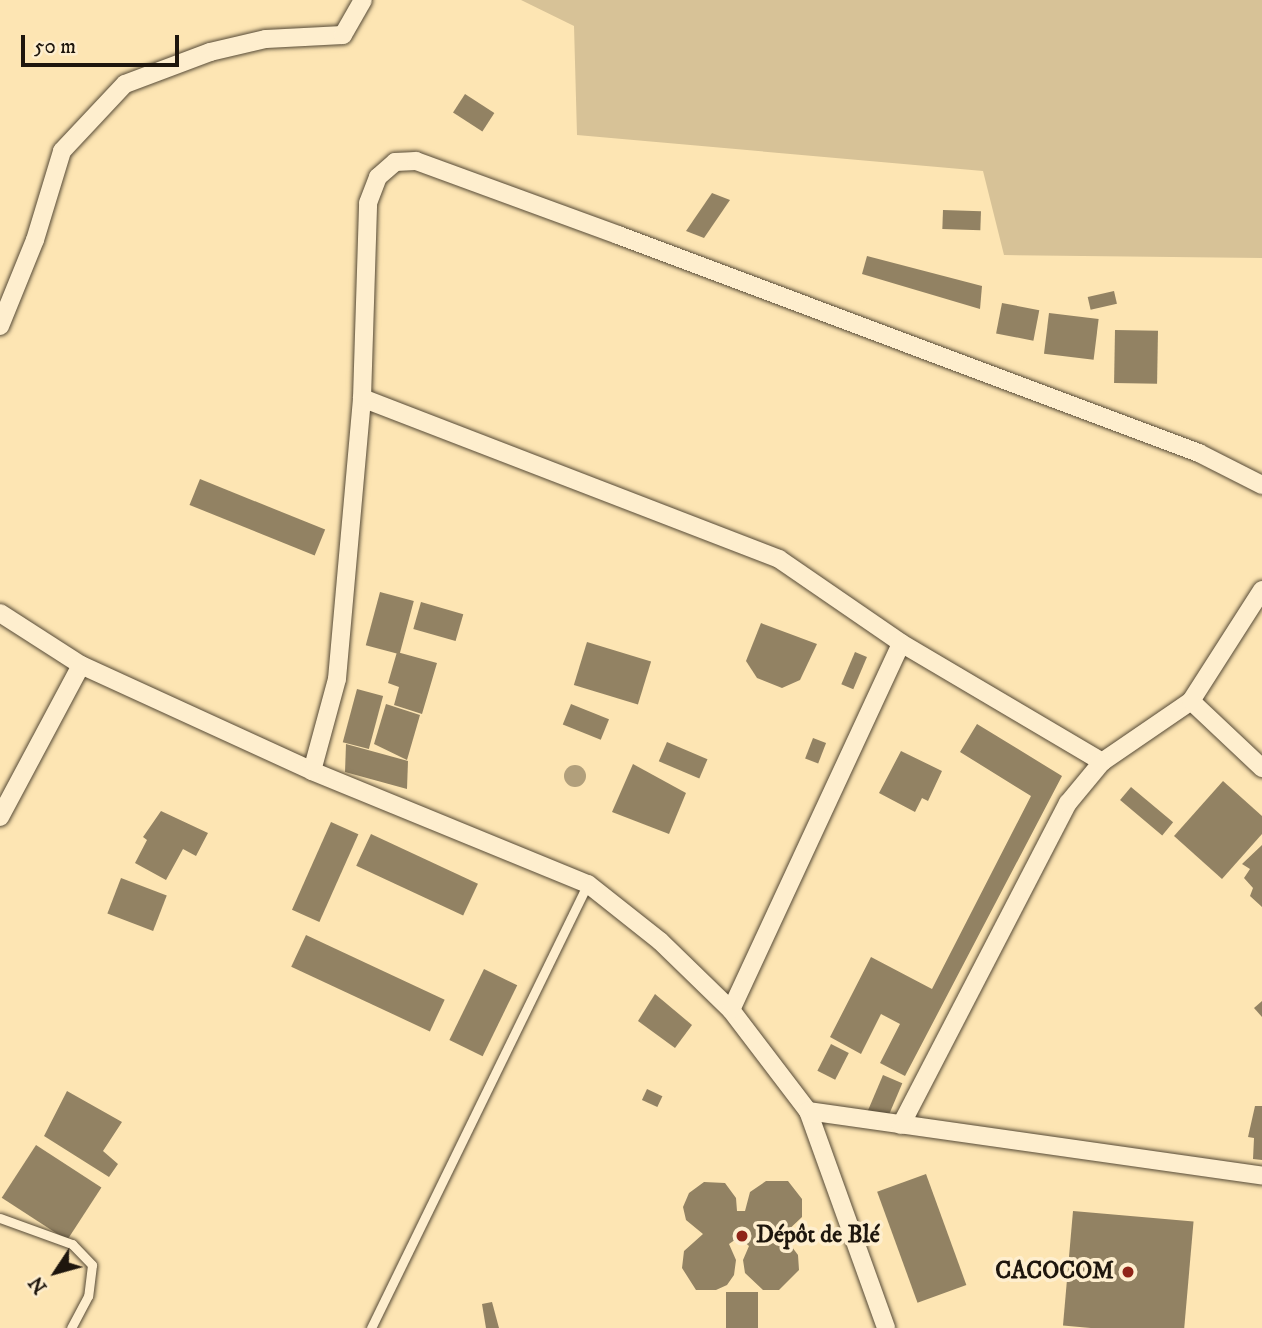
<!DOCTYPE html>
<meta charset="utf-8">
<style>
body{margin:0}
#map{position:relative;width:1262px;height:1328px;overflow:hidden;background:#fde5b3;font-family:"IM FELL DW Pica",serif}
div>[style]{position:absolute}
.green>*{inset:0;background:#d7c297}
.water>*{inset:0;background:#b19f7b}
.round{border-radius:50%}
.building>*{inset:0;background:#928263;transform-origin:0 0}
.roads{filter:drop-shadow(0 0 2px #564a36) drop-shadow(0 0 2px #564a36)}
.service>*{height:9px;margin:-4.5px;padding:0 4.5px;transform-origin:4.5px;border-radius:4.5px;background:#feeece}
.minor>*{height:18px;margin:-9px;padding:0 9px;transform-origin:9px;border-radius:9px;background:#feeece}
.dots>*{width:19px;height:19px;translate:-50% -50%;box-sizing:border-box;border:4px solid #feeece;border-radius:50%}
span{translate:-50% -50%;white-space:nowrap;text-align:center;line-height:1.15;-webkit-text-stroke:7px #feeece;paint-order:stroke}
.poi-label{font-size:24px;color:#1e160d;font-weight:700}
.left{translate:0 -50%;text-align:left}
.right{translate:-100% -50%;text-align:right}
.north{position:absolute;left:21px;top:1237px;width:70px;height:70px;-webkit-text-stroke:5px #feeece;paint-order:stroke;rotate:234deg;font-size:19px;font-weight:700;line-height:28px;text-align:center;color:#1e160d}
.north::after{content:'';display:block;margin:auto;width:24px;height:32px;background:#1e160d;clip-path:polygon(50% 0,100% 100%,50% 72%,0 100%)}
.scale{position:absolute;left:21px;top:35px;width:158px;height:32px;box-sizing:border-box;border:4px solid #1e160d;border-top:0;padding-left:9px;font-size:21px;line-height:24px;white-space:nowrap;color:#1e160d;-webkit-text-stroke:5px #feeece;paint-order:stroke}
</style>
<div id="map">
<div class="green">
<i style="clip-path:polygon(521px 0,1262px 0,1262px 258px,1004px 255px,983px 171px,577px 135px,574px 26px)"></i>
</div>
<div class="water">
<i class="round" style="left:564px;top:765px;width:22px;height:22px"></i>
</div>
<div class="building">
<i style="left:465px;top:94px;width:35px;height:22px;rotate:33deg"></i>
<i style="clip-path:polygon(712px 193px,730px 200px,704px 238px,686px 231px)"></i>
<i style="left:943px;top:210px;width:38px;height:19px;rotate:2deg"></i>
<i style="clip-path:polygon(867px 256px,982px 286px,980px 309px,862px 274px)"></i>
<i style="left:1114px;top:291px;width:13px;height:27px;rotate:77deg"></i>
<i style="left:1002px;top:303px;width:38px;height:31px;rotate:11deg"></i>
<i style="left:1049px;top:313px;width:50px;height:41px;rotate:7deg"></i>
<i style="left:1115px;top:330px;width:43px;height:53px;rotate:1deg"></i>
<i style="left:200px;top:479px;width:135px;height:28px;rotate:22deg"></i>
<i style="left:380px;top:592px;width:35px;height:55px;rotate:15deg"></i>
<i style="left:421px;top:602px;width:44px;height:28px;rotate:16deg"></i>
<i style="clip-path:polygon(761px 623px,817px 644px,800px 680px,782px 688px,757px 678px,746px 661px)"></i>
<i style="left:587px;top:642px;width:67px;height:45px;rotate:17deg"></i>
<i style="clip-path:polygon(397px 652px,437px 663px,422px 714px,394px 705px,399px 687px,388px 683px)"></i>
<i style="left:855px;top:652px;width:13px;height:35px;rotate:23deg"></i>
<i style="left:357px;top:689px;width:27px;height:55px;rotate:15deg"></i>
<i style="clip-path:polygon(386px 704px,420px 715px,407px 760px,374px 744px)"></i>
<i style="left:571px;top:704px;width:41px;height:22px;rotate:22deg"></i>
<i style="clip-path:polygon(977px 724px,1062px 776px,905px 1076px,880px 1063px,900px 1024px,881px 1014px,861px 1054px,830px 1037px,871px 957px,932px 989px,1031px 796px,960px 752px)"></i>
<i style="left:813px;top:738px;width:14px;height:22px;rotate:21deg"></i>
<i style="left:667px;top:742px;width:44px;height:21px;rotate:23deg"></i>
<i style="clip-path:polygon(346px 744px,408px 761px,407px 789px,345px 772px)"></i>
<i style="clip-path:polygon(901px 751px,942px 771px,928px 801px,922px 798px,915px 812px,879px 793px)"></i>
<i style="clip-path:polygon(633px 764px,686px 793px,669px 834px,612px 812px)"></i>
<i style="clip-path:polygon(1223px 781px,1262px 816px,1262px 834px,1222px 879px,1174px 836px)"></i>
<i style="left:1131px;top:787px;width:55px;height:17px;rotate:40deg"></i>
<i style="clip-path:polygon(161px 811px,208px 833px,196px 856px,183px 849px,166px 880px,135px 863px,147px 840px,143px 837px)"></i>
<i style="left:331px;top:822px;width:30px;height:96px;rotate:24deg"></i>
<i style="left:371px;top:834px;width:118px;height:35px;rotate:25deg"></i>
<i style="clip-path:polygon(1262px 845px,1262px 907px,1250px 896px,1253px 888px,1244px 878px,1250px 869px,1242px 864px)"></i>
<i style="left:121px;top:878px;width:49px;height:38px;rotate:21deg"></i>
<i style="left:306px;top:935px;width:153px;height:35px;rotate:25deg"></i>
<i style="left:484px;top:969px;width:37px;height:79px;rotate:26deg"></i>
<i style="clip-path:polygon(655px 994px,692px 1025px,675px 1048px,638px 1021px)"></i>
<i style="clip-path:polygon(1262px 1001px,1262px 1017px,1254px 1008px)"></i>
<i style="left:831px;top:1044px;width:20px;height:30px;rotate:27deg"></i>
<i style="left:883px;top:1075px;width:21px;height:51px;rotate:23deg"></i>
<i style="left:647px;top:1089px;width:17px;height:12px;rotate:25deg"></i>
<i style="clip-path:polygon(67px 1091px,122px 1122px,103px 1151px,118px 1164px,109px 1177px,44px 1136px)"></i>
<i style="clip-path:polygon(1255px 1106px,1262px 1106px,1262px 1160px,1253px 1159px,1254px 1138px,1248px 1137px)"></i>
<i style="left:36px;top:1145px;width:78px;height:63px;rotate:33deg"></i>
<i style="left:926px;top:1174px;width:118px;height:52px;rotate:70deg"></i>
<i style="clip-path:polygon(766px 1181px,788px 1181px,802px 1199px,802px 1217px,783px 1235px,798px 1255px,799px 1270px,779px 1290px,763px 1290px,745px 1273px,743px 1260px,749px 1246px,739px 1237px,729px 1244px,736px 1260px,734px 1275px,727px 1285px,716px 1290px,696px 1290px,682px 1268px,684px 1251px,703px 1234px,686px 1220px,683px 1207px,689px 1193px,704px 1182px,725px 1183px,736px 1198px,737px 1211px,745px 1211px,750px 1192px)"></i>
<i style="left:1073px;top:1211px;width:121px;height:115px;rotate:5deg"></i>
<i style="left:726px;top:1292px;width:32px;height:36px"></i>
<i style="clip-path:polygon(492px 1302px,499px 1328px,486px 1328px,482px 1304px)"></i>
</div>
<div class="roads">
<div class="service">
<i style="left:0;top:1218px;width:77px;rotate:19.9deg"></i>
<i style="left:72px;top:1244px;width:29px;rotate:46deg"></i>
<i style="left:92px;top:1265px;width:31px;rotate:97deg"></i>
<i style="left:88px;top:1296px;width:36px;rotate:118deg"></i>
<i style="left:371px;top:1328px;width:494px;rotate:-64deg"></i>
</div>
<div class="minor">
<i style="left:0;top:326px;width:93px;rotate:-67.9deg"></i>
<i style="left:35px;top:240px;width:93px;rotate:-73.1deg"></i>
<i style="left:62px;top:151px;width:92px;rotate:-46.8deg"></i>
<i style="left:125px;top:84px;width:91px;rotate:-20.6deg"></i>
<i style="left:210px;top:52px;width:57px;rotate:-13.1deg"></i>
<i style="left:266px;top:39px;width:77px;rotate:-3deg"></i>
<i style="left:343px;top:35px;width:40px;rotate:-60.3deg"></i>
<i style="left:362px;top:398px;width:447px;rotate:21.1deg"></i>
<i style="left:779px;top:559px;width:148px;rotate:34.5deg"></i>
<i style="left:901px;top:643px;width:234px;rotate:30.6deg"></i>
<i style="left:1102px;top:762px;width:108px;rotate:-34.4deg"></i>
<i style="left:1262px;top:590px;width:132px;rotate:122.6deg"></i>
<i style="left:1191px;top:701px;width:98px;rotate:43.3deg"></i>
<i style="left:0;top:613px;width:96px;rotate:32.7deg"></i>
<i style="left:81px;top:665px;width:254px;rotate:24.6deg"></i>
<i style="left:312px;top:771px;width:298px;rotate:22.3deg"></i>
<i style="left:588px;top:884px;width:92px;rotate:38.4deg"></i>
<i style="left:660px;top:941px;width:99px;rotate:44.2deg"></i>
<i style="left:731px;top:1010px;width:127px;rotate:52.7deg"></i>
<i style="left:808px;top:1111px;width:231px;rotate:70.2deg"></i>
<i style="left:312px;top:771px;width:95px;rotate:-74.8deg"></i>
<i style="left:337px;top:679px;width:282px;rotate:-84.9deg"></i>
<i style="left:362px;top:398px;width:195px;rotate:-88.2deg"></i>
<i style="left:368px;top:203px;width:28px;rotate:-69deg"></i>
<i style="left:378px;top:177px;width:23px;rotate:-41deg"></i>
<i style="left:395px;top:162px;width:21px;rotate:-3deg"></i>
<i style="left:416px;top:161px;width:215px;rotate:20.1deg"></i>
<i style="left:618px;top:235px;width:621px;rotate:20.57deg"></i>
<i style="left:1199px;top:453px;width:71px;rotate:26.9deg"></i>
<i style="left:0;top:817px;width:172px;rotate:-61.9deg"></i>
<i style="left:731px;top:1010px;width:404px;rotate:-65.1deg"></i>
<i style="left:808px;top:1111px;width:459px;rotate:8.1deg"></i>
<i style="left:901px;top:1125px;width:363px;rotate:-62.6deg"></i>
<i style="left:1068px;top:803px;width:53px;rotate:-50.3deg"></i>
</div>
</div>
<div class="dots">
<i style="left:742px;top:1236px;background:#8f2418"></i>
<i style="left:1128px;top:1272px;background:#8f2418"></i>
</div>
<div class="poi-label">
<span class="left" style="left:756px;top:1236px">Dépôt de Blé</span>
<span class="right" style="left:1114px;top:1272px">CACOCOM</span>
</div>
<div class="north">N</div>
<div class="scale">50 m</div>
</div>
